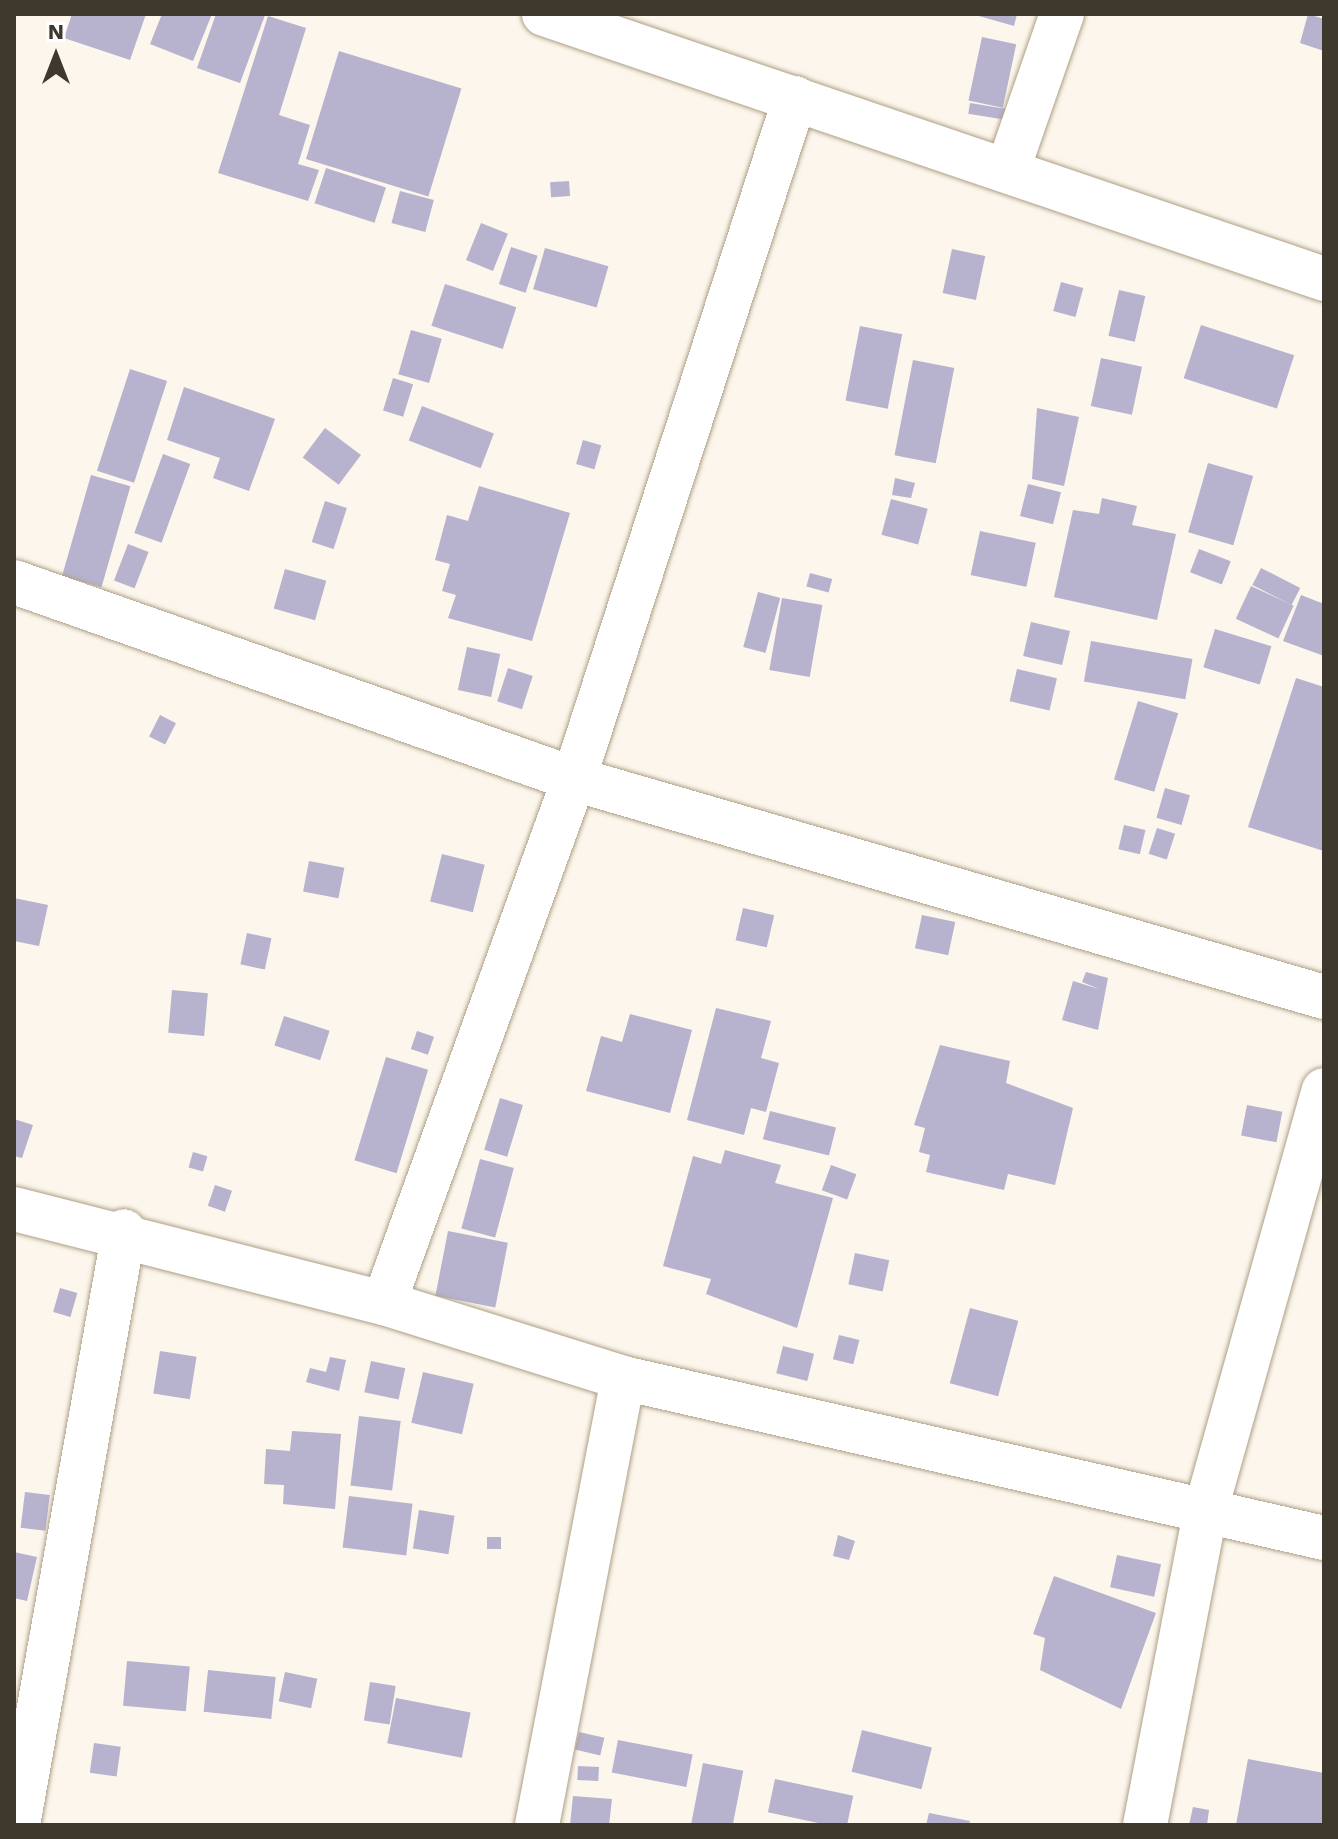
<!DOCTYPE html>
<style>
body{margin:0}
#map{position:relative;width:1338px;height:1839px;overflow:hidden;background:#fcf6ec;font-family:"Work Sans",sans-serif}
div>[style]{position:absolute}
.building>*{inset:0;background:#b7b2cd;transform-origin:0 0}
.roads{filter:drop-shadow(0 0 2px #ae9f86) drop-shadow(0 0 2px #ae9f86)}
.minor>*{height:44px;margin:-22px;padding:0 22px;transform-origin:22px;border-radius:22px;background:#fff}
span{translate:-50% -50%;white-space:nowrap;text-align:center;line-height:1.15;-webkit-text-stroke:8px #fff;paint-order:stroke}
.frame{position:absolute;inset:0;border:16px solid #3e382d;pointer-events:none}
.north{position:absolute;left:16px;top:16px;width:80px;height:80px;-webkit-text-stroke:6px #fff;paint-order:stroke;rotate:0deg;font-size:22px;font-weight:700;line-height:32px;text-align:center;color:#3e382d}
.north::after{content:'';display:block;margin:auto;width:28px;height:36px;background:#3e382d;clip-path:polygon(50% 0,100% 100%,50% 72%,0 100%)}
</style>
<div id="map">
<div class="building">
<i style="clip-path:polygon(72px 14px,146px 14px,130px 60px,64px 38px)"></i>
<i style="clip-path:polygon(162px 14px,212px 14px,193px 61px,150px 44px)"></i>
<i style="clip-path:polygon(216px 14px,265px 15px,240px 83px,197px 68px)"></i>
<i style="clip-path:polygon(972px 14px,1017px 14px,1014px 26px)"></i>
<i style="clip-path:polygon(1308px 14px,1324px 19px,1324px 51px,1300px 43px)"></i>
<i style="clip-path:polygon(268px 16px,306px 28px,279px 115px,310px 125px,298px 164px,319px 170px,308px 201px,218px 173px)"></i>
<i style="left:982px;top:37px;width:35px;height:65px;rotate:12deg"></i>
<i style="left:339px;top:51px;width:128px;height:113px;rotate:17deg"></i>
<i style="left:970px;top:103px;width:36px;height:11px;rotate:9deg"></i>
<i style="left:326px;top:168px;width:63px;height:37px;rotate:18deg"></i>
<i style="left:569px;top:181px;width:15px;height:19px;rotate:86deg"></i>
<i style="left:400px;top:191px;width:35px;height:33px;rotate:15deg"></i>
<i style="left:481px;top:223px;width:29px;height:40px;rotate:22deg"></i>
<i style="left:511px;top:247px;width:28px;height:39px;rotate:18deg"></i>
<i style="left:545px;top:248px;width:66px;height:43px;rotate:16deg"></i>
<i style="left:952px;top:249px;width:34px;height:45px;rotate:12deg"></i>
<i style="left:1061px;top:282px;width:23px;height:30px;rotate:15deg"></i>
<i style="left:445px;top:284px;width:75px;height:44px;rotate:18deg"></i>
<i style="left:1119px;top:290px;width:27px;height:47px;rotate:13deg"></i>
<i style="left:1201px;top:325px;width:98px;height:56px;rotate:18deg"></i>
<i style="left:860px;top:326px;width:43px;height:76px;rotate:11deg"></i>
<i style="left:411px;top:330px;width:32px;height:46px;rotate:16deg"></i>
<i style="left:1101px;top:358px;width:42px;height:49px;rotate:12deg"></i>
<i style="left:913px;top:360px;width:42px;height:97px;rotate:11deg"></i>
<i style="left:130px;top:369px;width:39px;height:107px;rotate:18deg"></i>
<i style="left:393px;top:378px;width:21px;height:34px;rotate:17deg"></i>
<i style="clip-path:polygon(184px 387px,275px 419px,249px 491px,213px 478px,220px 458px,167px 440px)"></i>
<i style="left:422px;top:406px;width:77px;height:37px;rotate:21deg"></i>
<i style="clip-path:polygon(1037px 408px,1079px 417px,1064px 486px,1032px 479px)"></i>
<i style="left:325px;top:428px;width:45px;height:37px;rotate:37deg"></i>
<i style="left:583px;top:440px;width:19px;height:25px;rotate:16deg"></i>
<i style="left:163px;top:454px;width:29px;height:84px;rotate:20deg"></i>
<i style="left:1208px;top:463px;width:47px;height:72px;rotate:16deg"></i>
<i style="left:91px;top:475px;width:41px;height:105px;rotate:16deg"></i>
<i style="clip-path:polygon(895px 478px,915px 483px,911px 498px,892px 495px)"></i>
<i style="left:1028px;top:484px;width:34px;height:33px;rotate:14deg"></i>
<i style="clip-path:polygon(479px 486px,570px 513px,532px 641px,448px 618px,456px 595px,442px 591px,450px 564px,435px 560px,447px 515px,468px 521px)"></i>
<i style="clip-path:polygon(1102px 498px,1137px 506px,1132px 525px,1176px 534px,1157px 620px,1054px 597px,1073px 510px,1099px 514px)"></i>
<i style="left:891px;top:499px;width:38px;height:37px;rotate:15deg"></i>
<i style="left:325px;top:501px;width:23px;height:43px;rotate:18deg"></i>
<i style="left:980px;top:531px;width:57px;height:45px;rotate:12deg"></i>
<i style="left:128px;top:544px;width:22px;height:39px;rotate:21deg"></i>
<i style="left:1199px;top:549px;width:34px;height:25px;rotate:21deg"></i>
<i style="left:1261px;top:568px;width:44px;height:19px;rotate:27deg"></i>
<i style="left:285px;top:569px;width:43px;height:41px;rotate:16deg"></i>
<i style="left:810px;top:573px;width:23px;height:14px;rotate:15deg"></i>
<i style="left:1251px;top:586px;width:47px;height:36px;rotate:25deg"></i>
<i style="left:758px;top:592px;width:23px;height:57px;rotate:15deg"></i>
<i style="clip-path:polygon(1301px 595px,1324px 604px,1324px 656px,1283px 641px)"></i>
<i style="left:782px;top:598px;width:41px;height:73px;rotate:10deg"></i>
<i style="left:1031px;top:622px;width:40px;height:35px;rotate:13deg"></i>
<i style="left:1215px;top:629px;width:59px;height:40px;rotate:17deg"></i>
<i style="left:1091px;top:641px;width:103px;height:41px;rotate:10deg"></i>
<i style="left:467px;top:647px;width:34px;height:44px;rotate:12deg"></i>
<i style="left:508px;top:668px;width:26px;height:35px;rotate:18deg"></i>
<i style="left:1017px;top:669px;width:41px;height:33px;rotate:13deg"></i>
<i style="clip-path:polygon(1296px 678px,1324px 687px,1324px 851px,1248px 827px)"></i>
<i style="left:1138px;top:701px;width:42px;height:82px;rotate:17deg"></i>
<i style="left:160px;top:715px;width:18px;height:24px;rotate:27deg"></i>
<i style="left:1165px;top:788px;width:26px;height:31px;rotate:16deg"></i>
<i style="left:1124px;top:825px;width:22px;height:25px;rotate:13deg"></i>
<i style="left:1157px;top:828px;width:19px;height:27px;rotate:18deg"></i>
<i style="left:442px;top:854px;width:44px;height:49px;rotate:14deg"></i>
<i style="left:309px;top:861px;width:36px;height:31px;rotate:11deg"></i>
<i style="clip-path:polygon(14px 898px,48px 905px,39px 946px,14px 941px)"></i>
<i style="left:743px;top:908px;width:32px;height:33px;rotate:13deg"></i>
<i style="left:922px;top:915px;width:34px;height:34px;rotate:12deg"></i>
<i style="left:247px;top:933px;width:25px;height:32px;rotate:12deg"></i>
<i style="clip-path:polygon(1086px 972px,1108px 978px,1098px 1030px,1062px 1020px,1073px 981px,1099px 989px,1082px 982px)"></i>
<i style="left:172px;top:990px;width:36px;height:43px;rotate:5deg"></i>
<i style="clip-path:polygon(716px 1008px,771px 1021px,761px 1058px,779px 1063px,766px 1112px,751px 1108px,744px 1135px,687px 1120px)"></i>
<i style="clip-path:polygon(630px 1014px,692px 1030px,670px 1113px,586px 1091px,601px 1036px,622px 1042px)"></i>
<i style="left:284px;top:1016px;width:48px;height:31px;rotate:18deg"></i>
<i style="left:417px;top:1031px;width:18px;height:19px;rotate:19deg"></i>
<i style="clip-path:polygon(940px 1045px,1010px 1061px,1006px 1083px,1073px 1108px,1055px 1185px,1008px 1174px,1004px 1190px,926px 1172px,930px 1155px,919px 1152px,925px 1128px,914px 1125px)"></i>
<i style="left:386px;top:1057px;width:44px;height:108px;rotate:17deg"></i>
<i style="left:500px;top:1098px;width:24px;height:54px;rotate:17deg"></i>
<i style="left:1247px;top:1105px;width:36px;height:31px;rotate:11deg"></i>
<i style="left:770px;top:1111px;width:68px;height:29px;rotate:14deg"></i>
<i style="clip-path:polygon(14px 1119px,33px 1125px,22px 1158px,14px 1156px)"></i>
<i style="clip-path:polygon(725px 1150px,781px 1165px,775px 1183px,833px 1198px,797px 1328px,706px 1294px,711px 1279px,663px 1266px,693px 1156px,721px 1164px)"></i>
<i style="left:193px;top:1152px;width:15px;height:16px;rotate:16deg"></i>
<i style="left:480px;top:1159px;width:35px;height:72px;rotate:15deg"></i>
<i style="left:831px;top:1165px;width:27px;height:27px;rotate:20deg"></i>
<i style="left:215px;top:1185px;width:18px;height:22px;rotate:19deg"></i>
<i style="left:448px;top:1231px;width:61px;height:66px;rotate:11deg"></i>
<i style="left:855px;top:1253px;width:35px;height:32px;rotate:12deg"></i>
<i style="left:60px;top:1288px;width:18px;height:25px;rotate:16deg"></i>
<i style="left:970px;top:1308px;width:50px;height:78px;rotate:15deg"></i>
<i style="left:839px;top:1335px;width:21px;height:25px;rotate:14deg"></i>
<i style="left:783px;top:1346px;width:32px;height:28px;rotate:14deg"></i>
<i style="left:160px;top:1351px;width:37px;height:43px;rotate:9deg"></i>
<i style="clip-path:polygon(330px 1357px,346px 1360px,339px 1391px,306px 1382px,310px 1368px,326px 1372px)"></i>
<i style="left:371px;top:1361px;width:35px;height:32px;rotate:12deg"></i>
<i style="left:423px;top:1372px;width:52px;height:52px;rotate:13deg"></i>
<i style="left:359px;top:1416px;width:42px;height:70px;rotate:7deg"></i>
<i style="clip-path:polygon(292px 1431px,341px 1434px,335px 1509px,283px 1504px,284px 1485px,264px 1484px,266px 1449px,290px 1451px)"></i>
<i style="left:25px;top:1492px;width:25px;height:36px;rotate:7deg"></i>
<i style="left:349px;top:1496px;width:64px;height:52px;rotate:7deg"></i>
<i style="left:419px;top:1510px;width:36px;height:39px;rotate:9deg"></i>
<i style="clip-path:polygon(838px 1535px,855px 1541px,849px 1560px,833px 1556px)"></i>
<i style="left:487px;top:1537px;width:14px;height:12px"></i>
<i style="clip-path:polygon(14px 1552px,37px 1557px,27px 1601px,14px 1598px)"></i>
<i style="left:1117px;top:1555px;width:45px;height:33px;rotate:12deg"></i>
<i style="clip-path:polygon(1054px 1576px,1156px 1613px,1121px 1709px,1040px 1670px,1045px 1638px,1033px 1634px)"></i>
<i style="left:127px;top:1661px;width:63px;height:45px;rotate:5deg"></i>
<i style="left:208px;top:1670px;width:68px;height:42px;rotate:6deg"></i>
<i style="left:285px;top:1672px;width:33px;height:30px;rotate:12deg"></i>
<i style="left:370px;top:1682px;width:26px;height:39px;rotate:9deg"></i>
<i style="left:396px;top:1698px;width:76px;height:46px;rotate:11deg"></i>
<i style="left:862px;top:1730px;width:72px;height:43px;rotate:14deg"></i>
<i style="left:579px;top:1732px;width:26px;height:18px;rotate:13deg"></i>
<i style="left:618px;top:1740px;width:76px;height:33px;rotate:11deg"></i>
<i style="left:94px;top:1743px;width:27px;height:30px;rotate:8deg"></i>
<i style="clip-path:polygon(1248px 1759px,1324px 1773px,1324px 1825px,1236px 1825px)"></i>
<i style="left:703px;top:1763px;width:41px;height:63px;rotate:11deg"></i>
<i style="left:578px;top:1766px;width:21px;height:14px;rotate:3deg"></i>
<i style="left:775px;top:1779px;width:80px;height:34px;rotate:12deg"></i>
<i style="clip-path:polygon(573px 1796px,612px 1799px,609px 1825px,570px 1825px)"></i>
<i style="clip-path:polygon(1193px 1807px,1209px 1810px,1207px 1825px,1189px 1825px)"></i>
<i style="clip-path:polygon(929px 1813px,970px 1821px,969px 1825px,926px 1825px)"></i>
</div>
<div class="roads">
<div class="minor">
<i style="left:544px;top:14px;width:824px;rotate:18.76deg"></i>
<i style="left:1008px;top:169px;width:164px;rotate:-70.8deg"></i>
<i style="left:14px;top:582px;width:594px;rotate:19.38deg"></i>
<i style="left:574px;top:779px;width:781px;rotate:16.21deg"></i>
<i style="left:14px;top:1209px;width:382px;rotate:14.3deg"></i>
<i style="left:384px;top:1303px;width:250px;rotate:17.4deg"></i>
<i style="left:623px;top:1378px;width:719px;rotate:12.86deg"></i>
<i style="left:384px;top:1303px;width:557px;rotate:-70.07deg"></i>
<i style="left:574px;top:779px;width:716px;rotate:-72.02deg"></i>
<i style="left:18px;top:1825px;width:603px;rotate:-79.88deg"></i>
<i style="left:537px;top:1825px;width:455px;rotate:-79.1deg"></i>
<i style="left:1145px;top:1825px;width:322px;rotate:-79.1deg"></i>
<i style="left:1206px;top:1509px;width:435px;rotate:-74.3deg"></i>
</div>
</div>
<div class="frame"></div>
<div class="north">N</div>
</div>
